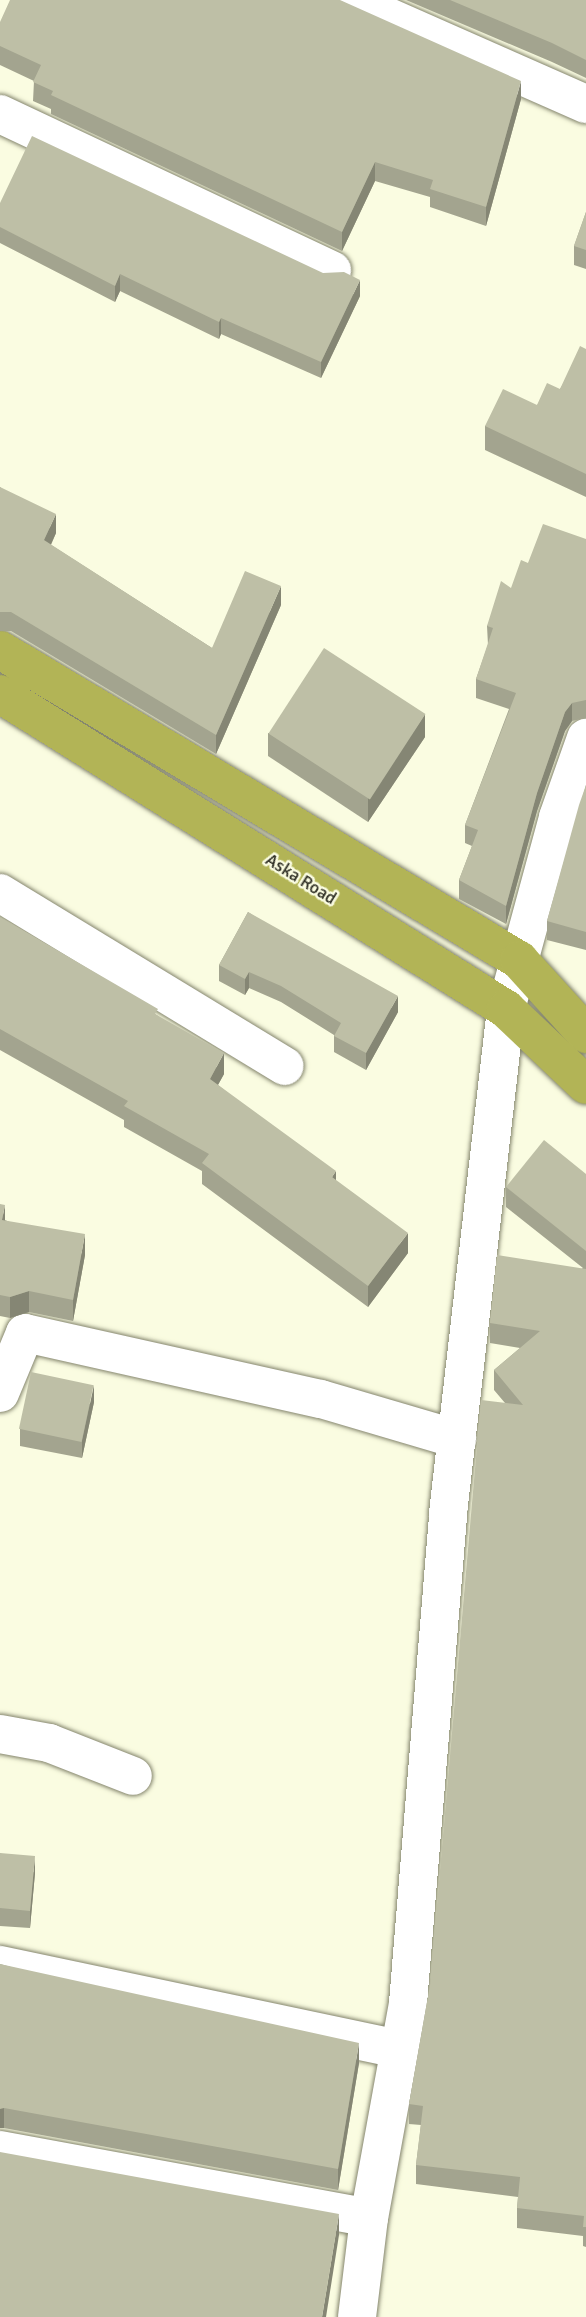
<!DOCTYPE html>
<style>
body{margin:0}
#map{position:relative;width:586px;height:2317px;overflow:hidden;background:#fafce1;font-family:Signika,sans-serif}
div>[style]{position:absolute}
.roads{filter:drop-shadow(0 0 2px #84856d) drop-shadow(0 0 2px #84856d)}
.minor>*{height:38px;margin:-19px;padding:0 19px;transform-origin:19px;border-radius:19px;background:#fff}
.trunk>*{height:38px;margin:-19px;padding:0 19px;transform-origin:19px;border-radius:19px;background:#b2b456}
.wall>*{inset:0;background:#a3a48f}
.shaded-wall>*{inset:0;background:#858674;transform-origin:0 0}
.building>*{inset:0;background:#bebfa6;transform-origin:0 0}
span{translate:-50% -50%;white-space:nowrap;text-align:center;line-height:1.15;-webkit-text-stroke:5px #fafce1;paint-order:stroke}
.street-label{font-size:18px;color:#2d2d23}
</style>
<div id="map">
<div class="roads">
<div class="minor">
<i style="left:350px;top:0;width:258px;rotate:23.8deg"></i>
<i style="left:0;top:114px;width:367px;rotate:25.2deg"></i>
<i style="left:0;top:893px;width:333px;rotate:31.3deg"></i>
<i style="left:0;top:1393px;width:65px;rotate:-67.4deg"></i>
<i style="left:25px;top:1333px;width:303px;rotate:12.6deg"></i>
<i style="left:321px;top:1399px;width:142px;rotate:16.4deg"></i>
<i style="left:0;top:1734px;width:50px;rotate:10.4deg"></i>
<i style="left:49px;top:1743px;width:90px;rotate:21.4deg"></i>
<i style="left:0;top:1965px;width:407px;rotate:11.9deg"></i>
<i style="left:0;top:2150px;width:375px;rotate:10.4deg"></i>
<i style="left:357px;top:2317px;width:100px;rotate:-83.1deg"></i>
<i style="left:369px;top:2218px;width:219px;rotate:-79.7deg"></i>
<i style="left:408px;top:2003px;width:492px;rotate:-85.3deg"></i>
<i style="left:448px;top:1513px;width:507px;rotate:-83.44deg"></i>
<i style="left:506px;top:1009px;width:199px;rotate:-74.8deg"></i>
<i style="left:558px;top:817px;width:84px;rotate:-70.5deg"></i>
</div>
<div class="trunk">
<i style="left:0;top:650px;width:605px;rotate:30.85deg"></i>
<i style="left:519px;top:960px;width:100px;rotate:47.8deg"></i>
<i style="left:0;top:694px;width:596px;rotate:31.9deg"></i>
<i style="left:506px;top:1009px;width:110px;rotate:43.5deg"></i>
</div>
</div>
<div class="wall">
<i style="clip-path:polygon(406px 0,586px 0,586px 78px,552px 62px)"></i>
<i style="clip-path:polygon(341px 1px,521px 99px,486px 226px,430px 207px,430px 197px,375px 181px,342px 251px,51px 114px,51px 109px,33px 101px,34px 81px,0 65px,0 22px)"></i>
<i style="clip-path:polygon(0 203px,360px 296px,321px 378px,221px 334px,219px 339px,120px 291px,115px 302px,0 243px)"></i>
<i style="clip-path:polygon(586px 212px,586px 269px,574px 265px,574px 246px)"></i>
<i style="clip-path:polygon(586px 349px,586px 497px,485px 450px,485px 426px,537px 405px,560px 389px)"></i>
<i style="clip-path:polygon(0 487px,56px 533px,51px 545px,212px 648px,281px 605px,216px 754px,11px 631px,0 631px)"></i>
<i style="clip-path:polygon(586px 539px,586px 718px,572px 721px,565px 731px,537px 811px,506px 924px,459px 899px,459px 880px,472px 846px,465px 843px,465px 825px,509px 709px,476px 698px,476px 679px,488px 645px,487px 626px,528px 563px)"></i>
<i style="clip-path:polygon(268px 733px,425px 737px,368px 822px,268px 756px)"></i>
<i style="clip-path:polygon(586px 785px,586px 950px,547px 940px,547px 921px)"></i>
<i style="clip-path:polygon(248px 912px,398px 1012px,366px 1070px,334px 1052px,334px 1035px,281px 1002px,249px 988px,245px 995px,219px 981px,219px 965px)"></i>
<i style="clip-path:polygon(0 917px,158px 1016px,224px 1074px,218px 1085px,336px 1181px,408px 1253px,368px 1307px,202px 1184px,202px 1171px,124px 1127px,124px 1120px,0 1050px)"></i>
<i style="clip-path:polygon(586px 1174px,586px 2247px,583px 2246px,583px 2236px,517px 2228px,517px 2208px,518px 2197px,416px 2184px,416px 2165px,421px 2125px,409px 2124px,409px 2104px,430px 1985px,505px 1403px,494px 1390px,494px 1370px,520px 1348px,490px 1343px,490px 1323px,583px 1268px,506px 1207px,506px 1187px)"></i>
<i style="clip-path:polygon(0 1204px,5px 1220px,85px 1255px,73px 1321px,29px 1312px,10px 1318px,0 1316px)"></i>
<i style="clip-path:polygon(94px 1402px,82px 1458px,20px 1446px,20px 1429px)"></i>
<i style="clip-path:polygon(0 1853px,35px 1873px,30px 1928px,0 1926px)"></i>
<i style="clip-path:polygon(0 1964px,359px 2063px,338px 2190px,4px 2128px)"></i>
</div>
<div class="shaded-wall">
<i style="clip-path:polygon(521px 81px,521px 99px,486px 226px,486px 207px)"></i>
<i style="clip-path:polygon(375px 162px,375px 181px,342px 251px,342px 232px)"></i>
<i style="clip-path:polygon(120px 274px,120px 291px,115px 302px,115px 286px)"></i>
<i style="clip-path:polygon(360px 280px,360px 296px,321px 378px,321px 362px)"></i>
<i style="clip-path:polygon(221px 318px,221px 334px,219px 339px,219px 322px)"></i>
<i style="clip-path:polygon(56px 514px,56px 533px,44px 559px,44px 540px)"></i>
<i style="clip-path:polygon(281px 586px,281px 605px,216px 754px,216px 735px)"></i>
<i style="clip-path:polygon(572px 703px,572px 721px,565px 731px,537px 811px,506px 924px,506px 906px,537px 793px,565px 712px)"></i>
<i style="clip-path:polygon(425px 714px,425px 737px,368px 822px,368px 799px)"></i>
<i style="clip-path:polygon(249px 972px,249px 988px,245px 995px,245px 979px)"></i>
<i style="clip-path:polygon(398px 996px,398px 1012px,366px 1070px,366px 1053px)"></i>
<i style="clip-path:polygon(224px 1053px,224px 1074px,210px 1099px,210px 1079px)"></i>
<i style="clip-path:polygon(336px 1171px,336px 1192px,332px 1177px)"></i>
<i style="clip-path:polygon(5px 1205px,5px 1226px,2px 1220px)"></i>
<i style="clip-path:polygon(408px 1233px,408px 1253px,368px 1307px,368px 1286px)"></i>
<i style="clip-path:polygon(85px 1234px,85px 1255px,73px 1321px,73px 1300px)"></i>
<i style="clip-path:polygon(29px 1291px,29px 1312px,10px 1318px,10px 1297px)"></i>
<i style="clip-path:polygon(94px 1385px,94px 1402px,82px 1458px,82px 1441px)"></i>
<i style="clip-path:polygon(35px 1856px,35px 1873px,30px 1928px,30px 1911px)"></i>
<i style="clip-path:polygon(359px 2043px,359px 2063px,338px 2190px,338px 2169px)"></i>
<i style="left:4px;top:2108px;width:20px;height:4px;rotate:90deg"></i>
<i style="clip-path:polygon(339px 2214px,339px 2235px,326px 2317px,322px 2317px)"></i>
</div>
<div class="building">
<i style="clip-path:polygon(10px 0,340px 0,521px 81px,486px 207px,430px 189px,433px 180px,375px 162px,342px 232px,51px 95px,53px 91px,33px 82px,41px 65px,0 46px,0 22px)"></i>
<i style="clip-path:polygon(450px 0,586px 0,586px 60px,552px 43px)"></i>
<i style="clip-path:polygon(32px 136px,323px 273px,344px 272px,360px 280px,321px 362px,221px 318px,219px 322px,120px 274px,115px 286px,0 227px,0 203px)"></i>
<i style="clip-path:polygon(586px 212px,586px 250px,574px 246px)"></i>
<i style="clip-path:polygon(580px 346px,586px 349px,586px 474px,485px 426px,503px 389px,537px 405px,547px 383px,560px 389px)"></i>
<i style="clip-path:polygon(0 487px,56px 514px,44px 540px,212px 648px,245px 571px,281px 586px,216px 735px,11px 612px,0 612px)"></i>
<i style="clip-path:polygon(543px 524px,586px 539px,586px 700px,572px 703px,565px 712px,537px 793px,506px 906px,459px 880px,478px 830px,465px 825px,516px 693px,476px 679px,493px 628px,487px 626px,501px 581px,511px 588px,521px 560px,528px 563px)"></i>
<i style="left:324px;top:648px;width:121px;height:102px;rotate:33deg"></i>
<i style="clip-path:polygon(586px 785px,586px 932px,547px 921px,579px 805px)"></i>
<i style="clip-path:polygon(248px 912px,398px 996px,366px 1053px,334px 1036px,341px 1023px,281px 986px,249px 972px,245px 979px,219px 965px)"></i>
<i style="clip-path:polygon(0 917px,158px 1009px,155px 1014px,224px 1053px,210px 1079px,336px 1171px,332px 1177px,408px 1233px,368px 1286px,202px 1163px,209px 1154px,124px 1106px,128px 1101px,0 1029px)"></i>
<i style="clip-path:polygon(544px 1140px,586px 1174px,586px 1251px,506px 1187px)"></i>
<i style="clip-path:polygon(0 1204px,5px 1205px,2px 1220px,85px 1234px,73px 1300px,29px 1291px,10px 1297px,0 1295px)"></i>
<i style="clip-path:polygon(497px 1255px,586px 1269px,586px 2227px,583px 2227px,584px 2216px,517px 2208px,520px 2177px,416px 2165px,423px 2106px,409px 2104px,430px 1985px,481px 1400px,523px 1405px,494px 1370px,540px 1331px,490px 1323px)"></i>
<i style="left:31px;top:1372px;width:64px;height:58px;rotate:12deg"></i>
<i style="clip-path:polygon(0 1853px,35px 1856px,30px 1911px,0 1908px)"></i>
<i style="clip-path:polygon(0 1964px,359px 2043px,338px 2169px,4px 2108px,0 2109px)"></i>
<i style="clip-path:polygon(0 2152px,339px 2214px,322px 2317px,0 2317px)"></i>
</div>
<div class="street-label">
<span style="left:301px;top:879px;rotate:32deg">Aska Road</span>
</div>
</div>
